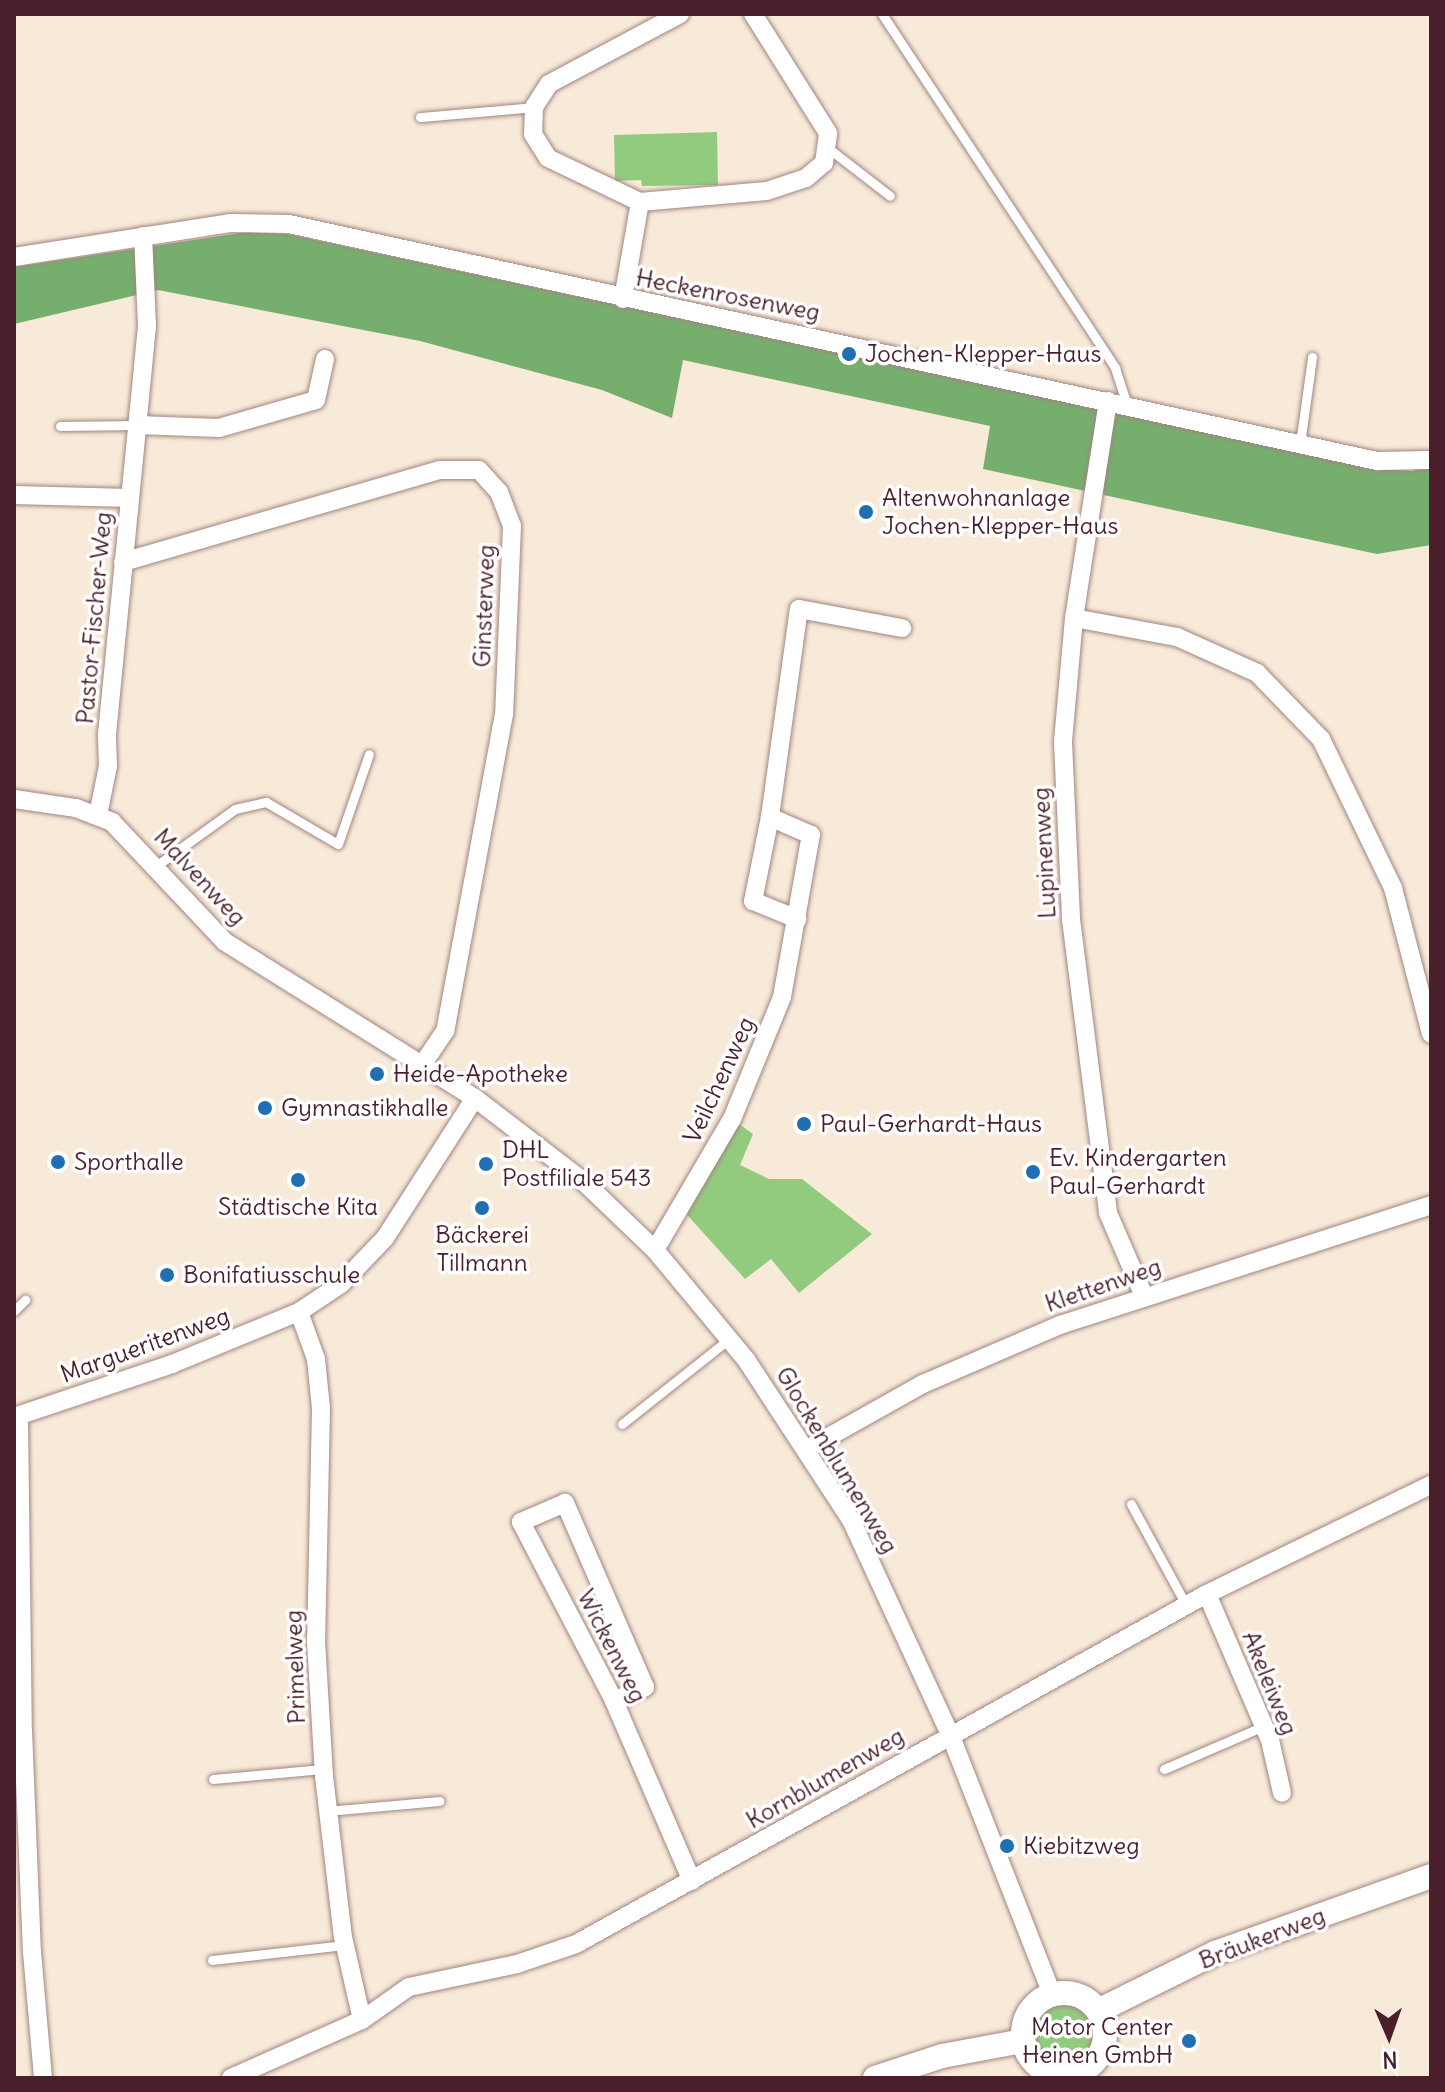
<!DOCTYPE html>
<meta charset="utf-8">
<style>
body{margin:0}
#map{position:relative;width:1445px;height:2092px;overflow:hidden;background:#f8ead8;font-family:Delius,sans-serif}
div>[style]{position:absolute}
.green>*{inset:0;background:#93cb7e}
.round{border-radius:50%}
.forest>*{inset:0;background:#76af6d}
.roads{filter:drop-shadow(0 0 2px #a18482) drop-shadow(0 0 2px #a18482)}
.lane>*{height:9px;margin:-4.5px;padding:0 4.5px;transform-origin:4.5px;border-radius:4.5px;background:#fff}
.street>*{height:18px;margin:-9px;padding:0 9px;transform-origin:9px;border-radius:9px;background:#fff}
.secondary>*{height:24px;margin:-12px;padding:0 12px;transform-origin:12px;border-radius:12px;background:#fff}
.secondary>.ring{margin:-12px;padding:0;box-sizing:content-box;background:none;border:24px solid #fff;border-radius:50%}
.dots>*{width:22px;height:22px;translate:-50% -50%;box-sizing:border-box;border:4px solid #fff;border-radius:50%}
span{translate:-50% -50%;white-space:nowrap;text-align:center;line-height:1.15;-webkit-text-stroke:7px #fff;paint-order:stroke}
.street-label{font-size:24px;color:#4a1f2b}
.poi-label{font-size:24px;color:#4a1f2b}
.left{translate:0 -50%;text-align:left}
.right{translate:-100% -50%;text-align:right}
.frame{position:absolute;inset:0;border:16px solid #4a1f2b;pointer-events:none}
.north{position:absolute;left:1349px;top:1996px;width:80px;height:80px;-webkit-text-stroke:6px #fff;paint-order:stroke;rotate:178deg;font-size:22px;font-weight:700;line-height:32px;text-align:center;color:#4a1f2b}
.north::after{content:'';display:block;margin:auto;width:28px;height:36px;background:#4a1f2b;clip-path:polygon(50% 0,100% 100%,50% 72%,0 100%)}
</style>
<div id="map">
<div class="green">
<i style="clip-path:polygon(717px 132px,718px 185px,642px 186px,641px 180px,615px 181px,614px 135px)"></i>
<i style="clip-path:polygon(732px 1119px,753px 1134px,740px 1165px,769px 1179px,802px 1179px,872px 1234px,799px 1293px,771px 1259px,745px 1279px,680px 1207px)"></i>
<i class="round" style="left:1035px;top:2005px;width:58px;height:58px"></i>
</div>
<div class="forest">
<i style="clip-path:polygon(247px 232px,288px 234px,1376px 469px,1413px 471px,1431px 463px,1431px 545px,1377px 554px,983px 469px,990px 426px,683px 360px,672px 418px,602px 390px,420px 341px,158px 290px,14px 324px,14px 267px)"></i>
</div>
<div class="roads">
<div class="lane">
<i style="left:882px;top:14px;width:424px;rotate:56.6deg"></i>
<i style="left:1115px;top:368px;width:39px;rotate:72deg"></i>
<i style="left:420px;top:117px;width:114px;rotate:-5deg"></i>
<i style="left:828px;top:148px;width:78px;rotate:37.7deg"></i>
<i style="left:60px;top:426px;width:77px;rotate:-0.7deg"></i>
<i style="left:1300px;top:444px;width:88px;rotate:-82.1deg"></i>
<i style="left:156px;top:866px;width:97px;rotate:-35.8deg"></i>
<i style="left:235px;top:809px;width:32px;rotate:-13deg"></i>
<i style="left:266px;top:802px;width:83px;rotate:30.3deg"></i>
<i style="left:338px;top:844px;width:95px;rotate:-71deg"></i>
<i style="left:14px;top:1311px;width:16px;rotate:-45deg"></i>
<i style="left:622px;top:1424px;width:137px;rotate:-38.5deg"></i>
<i style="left:1131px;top:1504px;width:115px;rotate:61.4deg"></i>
<i style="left:1164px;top:1769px;width:109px;rotate:-23.3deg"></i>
<i style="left:213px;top:1779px;width:110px;rotate:-5.2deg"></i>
<i style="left:327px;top:1811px;width:113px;rotate:-5.1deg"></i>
<i style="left:212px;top:1960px;width:133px;rotate:-6.5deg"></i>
</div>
<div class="street">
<i style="left:680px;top:14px;width:149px;rotate:151.9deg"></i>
<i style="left:549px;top:84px;width:27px;rotate:123deg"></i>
<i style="left:534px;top:107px;width:27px;rotate:92deg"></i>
<i style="left:533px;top:134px;width:28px;rotate:58deg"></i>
<i style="left:548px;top:158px;width:102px;rotate:25.6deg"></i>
<i style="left:640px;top:202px;width:127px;rotate:-5deg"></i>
<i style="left:767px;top:191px;width:41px;rotate:-18.4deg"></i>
<i style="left:806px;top:178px;width:23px;rotate:-40deg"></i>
<i style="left:824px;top:163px;width:30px;rotate:-82deg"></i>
<i style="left:828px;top:133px;width:141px;rotate:-122.2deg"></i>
<i style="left:14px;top:257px;width:220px;rotate:-8.9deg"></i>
<i style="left:231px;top:223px;width:58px;rotate:1deg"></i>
<i style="left:289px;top:224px;width:1114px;rotate:12.29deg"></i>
<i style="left:1377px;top:461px;width:54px;rotate:-1.1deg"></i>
<i style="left:623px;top:299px;width:98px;rotate:-80.1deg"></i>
<i style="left:1108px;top:401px;width:220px;rotate:98.9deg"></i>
<i style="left:1074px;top:618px;width:124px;rotate:95.1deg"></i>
<i style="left:1063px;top:742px;width:177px;rotate:87.4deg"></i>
<i style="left:1071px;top:919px;width:296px;rotate:82.8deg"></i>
<i style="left:1108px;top:1213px;width:90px;rotate:66.6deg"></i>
<i style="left:137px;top:425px;width:82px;rotate:2.1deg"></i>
<i style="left:219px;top:428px;width:101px;rotate:-16.1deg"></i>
<i style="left:316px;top:400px;width:42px;rotate:-77.6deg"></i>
<i style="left:14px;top:495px;width:116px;rotate:1.5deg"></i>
<i style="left:123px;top:562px;width:330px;rotate:-16.2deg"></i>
<i style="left:440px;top:470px;width:39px"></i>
<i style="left:479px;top:470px;width:30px;rotate:48deg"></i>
<i style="left:499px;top:492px;width:36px;rotate:69deg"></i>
<i style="left:512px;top:526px;width:188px;rotate:92.4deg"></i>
<i style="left:504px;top:714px;width:322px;rotate:100.5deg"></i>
<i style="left:445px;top:1031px;width:40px;rotate:124deg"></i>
<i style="left:1074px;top:618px;width:105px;rotate:10.5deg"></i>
<i style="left:1177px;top:637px;width:88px;rotate:24.2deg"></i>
<i style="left:1257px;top:673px;width:92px;rotate:45.9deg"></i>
<i style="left:1321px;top:739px;width:165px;rotate:64.2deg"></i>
<i style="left:1393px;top:888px;width:151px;rotate:75.4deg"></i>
<i style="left:14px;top:799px;width:63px;rotate:8.3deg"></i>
<i style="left:76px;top:808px;width:39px;rotate:21deg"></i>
<i style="left:112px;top:822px;width:165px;rotate:46.7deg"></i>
<i style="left:225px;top:942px;width:295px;rotate:32deg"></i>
<i style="left:475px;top:1098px;width:138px;rotate:37.6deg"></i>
<i style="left:584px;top:1182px;width:98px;rotate:43.8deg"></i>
<i style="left:655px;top:1250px;width:144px;rotate:50.3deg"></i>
<i style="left:747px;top:1361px;width:190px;rotate:56.8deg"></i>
<i style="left:851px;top:1520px;width:236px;rotate:65.2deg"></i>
<i style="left:950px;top:1734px;width:279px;rotate:68.6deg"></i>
<i style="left:98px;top:815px;width:50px;rotate:-78.5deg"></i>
<i style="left:108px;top:766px;width:32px;rotate:-92deg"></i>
<i style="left:107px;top:734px;width:410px;rotate:-84.4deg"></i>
<i style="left:147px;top:326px;width:90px;rotate:-92.5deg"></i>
<i style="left:770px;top:817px;width:86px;rotate:101.4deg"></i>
<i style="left:753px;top:901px;width:48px;rotate:22.2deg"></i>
<i style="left:655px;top:1250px;width:152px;rotate:-59.6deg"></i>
<i style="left:732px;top:1119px;width:132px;rotate:-67.7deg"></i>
<i style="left:782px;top:997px;width:165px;rotate:-79.9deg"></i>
<i style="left:811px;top:835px;width:45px;rotate:-156.3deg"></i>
<i style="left:770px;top:817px;width:210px;rotate:-82.1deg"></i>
<i style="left:799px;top:609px;width:105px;rotate:10.5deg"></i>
<i style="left:299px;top:1312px;width:50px;rotate:70.1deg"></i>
<i style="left:316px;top:1359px;width:49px;rotate:84.2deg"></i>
<i style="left:321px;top:1408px;width:233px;rotate:91.2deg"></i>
<i style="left:316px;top:1641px;width:135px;rotate:86.6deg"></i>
<i style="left:324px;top:1776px;width:162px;rotate:83.3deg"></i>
<i style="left:343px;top:1937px;width:85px;rotate:77.1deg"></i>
<i style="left:14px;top:1417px;width:167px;rotate:-18.5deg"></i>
<i style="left:172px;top:1364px;width:137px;rotate:-22.3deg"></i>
<i style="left:299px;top:1312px;width:50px;rotate:-33.7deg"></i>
<i style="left:341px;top:1284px;width:64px;rotate:-46.3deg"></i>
<i style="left:385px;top:1238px;width:166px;rotate:-57.3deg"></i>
<i style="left:19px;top:1417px;width:313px;rotate:89.3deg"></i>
<i style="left:23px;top:1730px;width:222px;rotate:87.7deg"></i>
<i style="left:32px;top:1952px;width:126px;rotate:85deg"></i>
<i style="left:807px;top:1449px;width:133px;rotate:-29.3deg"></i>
<i style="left:923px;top:1384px;width:149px;rotate:-23.3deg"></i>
<i style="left:1060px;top:1325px;width:390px;rotate:-17.9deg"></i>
<i style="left:1207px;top:1594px;width:159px;rotate:66.7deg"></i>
<i style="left:1270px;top:1740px;width:54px;rotate:77.2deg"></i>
<i style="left:614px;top:1701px;width:34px;rotate:-24deg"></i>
<i style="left:645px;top:1687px;width:201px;rotate:-113.5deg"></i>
<i style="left:565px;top:1503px;width:48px;rotate:156.6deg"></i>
<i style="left:521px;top:1522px;width:202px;rotate:62.5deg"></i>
<i style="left:614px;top:1701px;width:196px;rotate:66.6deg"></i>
<i style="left:1078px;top:2072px;width:7px;rotate:63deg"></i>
<i style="left:231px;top:2078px;width:143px;rotate:-23.9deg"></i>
<i style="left:362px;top:2020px;width:57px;rotate:-35.1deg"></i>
<i style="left:409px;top:1987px;width:110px;rotate:-12deg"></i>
<i style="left:517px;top:1964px;width:62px;rotate:-18.7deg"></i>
<i style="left:576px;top:1944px;width:717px;rotate:-29.03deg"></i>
<i style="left:1203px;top:1596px;width:254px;rotate:-26deg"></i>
</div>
<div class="secondary">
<i class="ring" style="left:1023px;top:1993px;width:58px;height:58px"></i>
<i style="left:1098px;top:2011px;width:131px;rotate:-26.4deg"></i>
<i style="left:1215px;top:1953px;width:229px;rotate:-19.6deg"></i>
<i style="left:875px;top:2078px;width:71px;rotate:-18.2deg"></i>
<i style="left:942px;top:2056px;width:82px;rotate:-10.5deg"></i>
</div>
</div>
<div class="dots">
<i style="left:849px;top:354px;background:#1f6fb2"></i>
<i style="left:866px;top:512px;background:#1f6fb2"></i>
<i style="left:377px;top:1074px;background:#1f6fb2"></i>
<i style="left:265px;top:1108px;background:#1f6fb2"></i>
<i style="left:804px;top:1124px;background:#1f6fb2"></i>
<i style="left:58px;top:1162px;background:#1f6fb2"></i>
<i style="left:486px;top:1164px;background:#1f6fb2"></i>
<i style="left:1033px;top:1172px;background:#1f6fb2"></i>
<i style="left:298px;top:1180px;background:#1f6fb2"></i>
<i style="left:482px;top:1208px;background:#1f6fb2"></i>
<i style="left:167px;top:1275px;background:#1f6fb2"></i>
<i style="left:1007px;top:1846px;background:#1f6fb2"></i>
<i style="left:1189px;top:2041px;background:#1f6fb2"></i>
</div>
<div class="street-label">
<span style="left:728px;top:295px;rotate:11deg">Heckenrosenweg</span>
<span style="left:484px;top:606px;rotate:-88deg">Ginsterweg</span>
<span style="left:94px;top:618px;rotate:-85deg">Pastor-Fischer-Weg</span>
<span style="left:1044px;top:853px;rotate:-93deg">Lupinenweg</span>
<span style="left:200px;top:877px;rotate:47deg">Malvenweg</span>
<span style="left:719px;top:1080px;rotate:-65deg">Veilchenweg</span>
<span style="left:1103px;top:1285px;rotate:-19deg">Klettenweg</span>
<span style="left:145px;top:1345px;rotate:-20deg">Margueritenweg</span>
<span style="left:837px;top:1460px;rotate:59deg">Glockenblumenweg</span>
<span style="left:612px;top:1646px;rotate:63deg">Wickenweg</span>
<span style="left:295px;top:1667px;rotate:-92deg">Primelweg</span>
<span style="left:1270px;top:1683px;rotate:68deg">Akeleiweg</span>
<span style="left:825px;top:1778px;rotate:-30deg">Kornblumenweg</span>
<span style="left:1262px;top:1938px;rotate:-21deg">Bräukerweg</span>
</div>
<div class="poi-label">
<span class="left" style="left:865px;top:354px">Jochen-Klepper-Haus</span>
<span class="left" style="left:882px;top:512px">Altenwohnanlage<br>Jochen-Klepper-Haus</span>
<span class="left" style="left:393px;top:1074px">Heide-Apotheke</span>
<span class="left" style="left:281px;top:1108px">Gymnastikhalle</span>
<span class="left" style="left:820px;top:1124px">Paul-Gerhardt-Haus</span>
<span class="left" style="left:502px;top:1164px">DHL<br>Postfiliale 543</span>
<span class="left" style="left:1049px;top:1172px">Ev. Kindergarten<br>Paul-Gerhardt</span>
<span class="left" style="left:74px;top:1162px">Sporthalle</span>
<span style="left:298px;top:1207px">Städtische Kita</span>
<span style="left:482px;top:1249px">Bäckerei<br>Tillmann</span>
<span class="left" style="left:183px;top:1275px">Bonifatiusschule</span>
<span class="left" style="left:1023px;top:1846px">Kiebitzweg</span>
<span class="right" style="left:1173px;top:2041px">Motor Center<br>Heinen GmbH</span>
</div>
<div class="frame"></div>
<div class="north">N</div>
</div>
